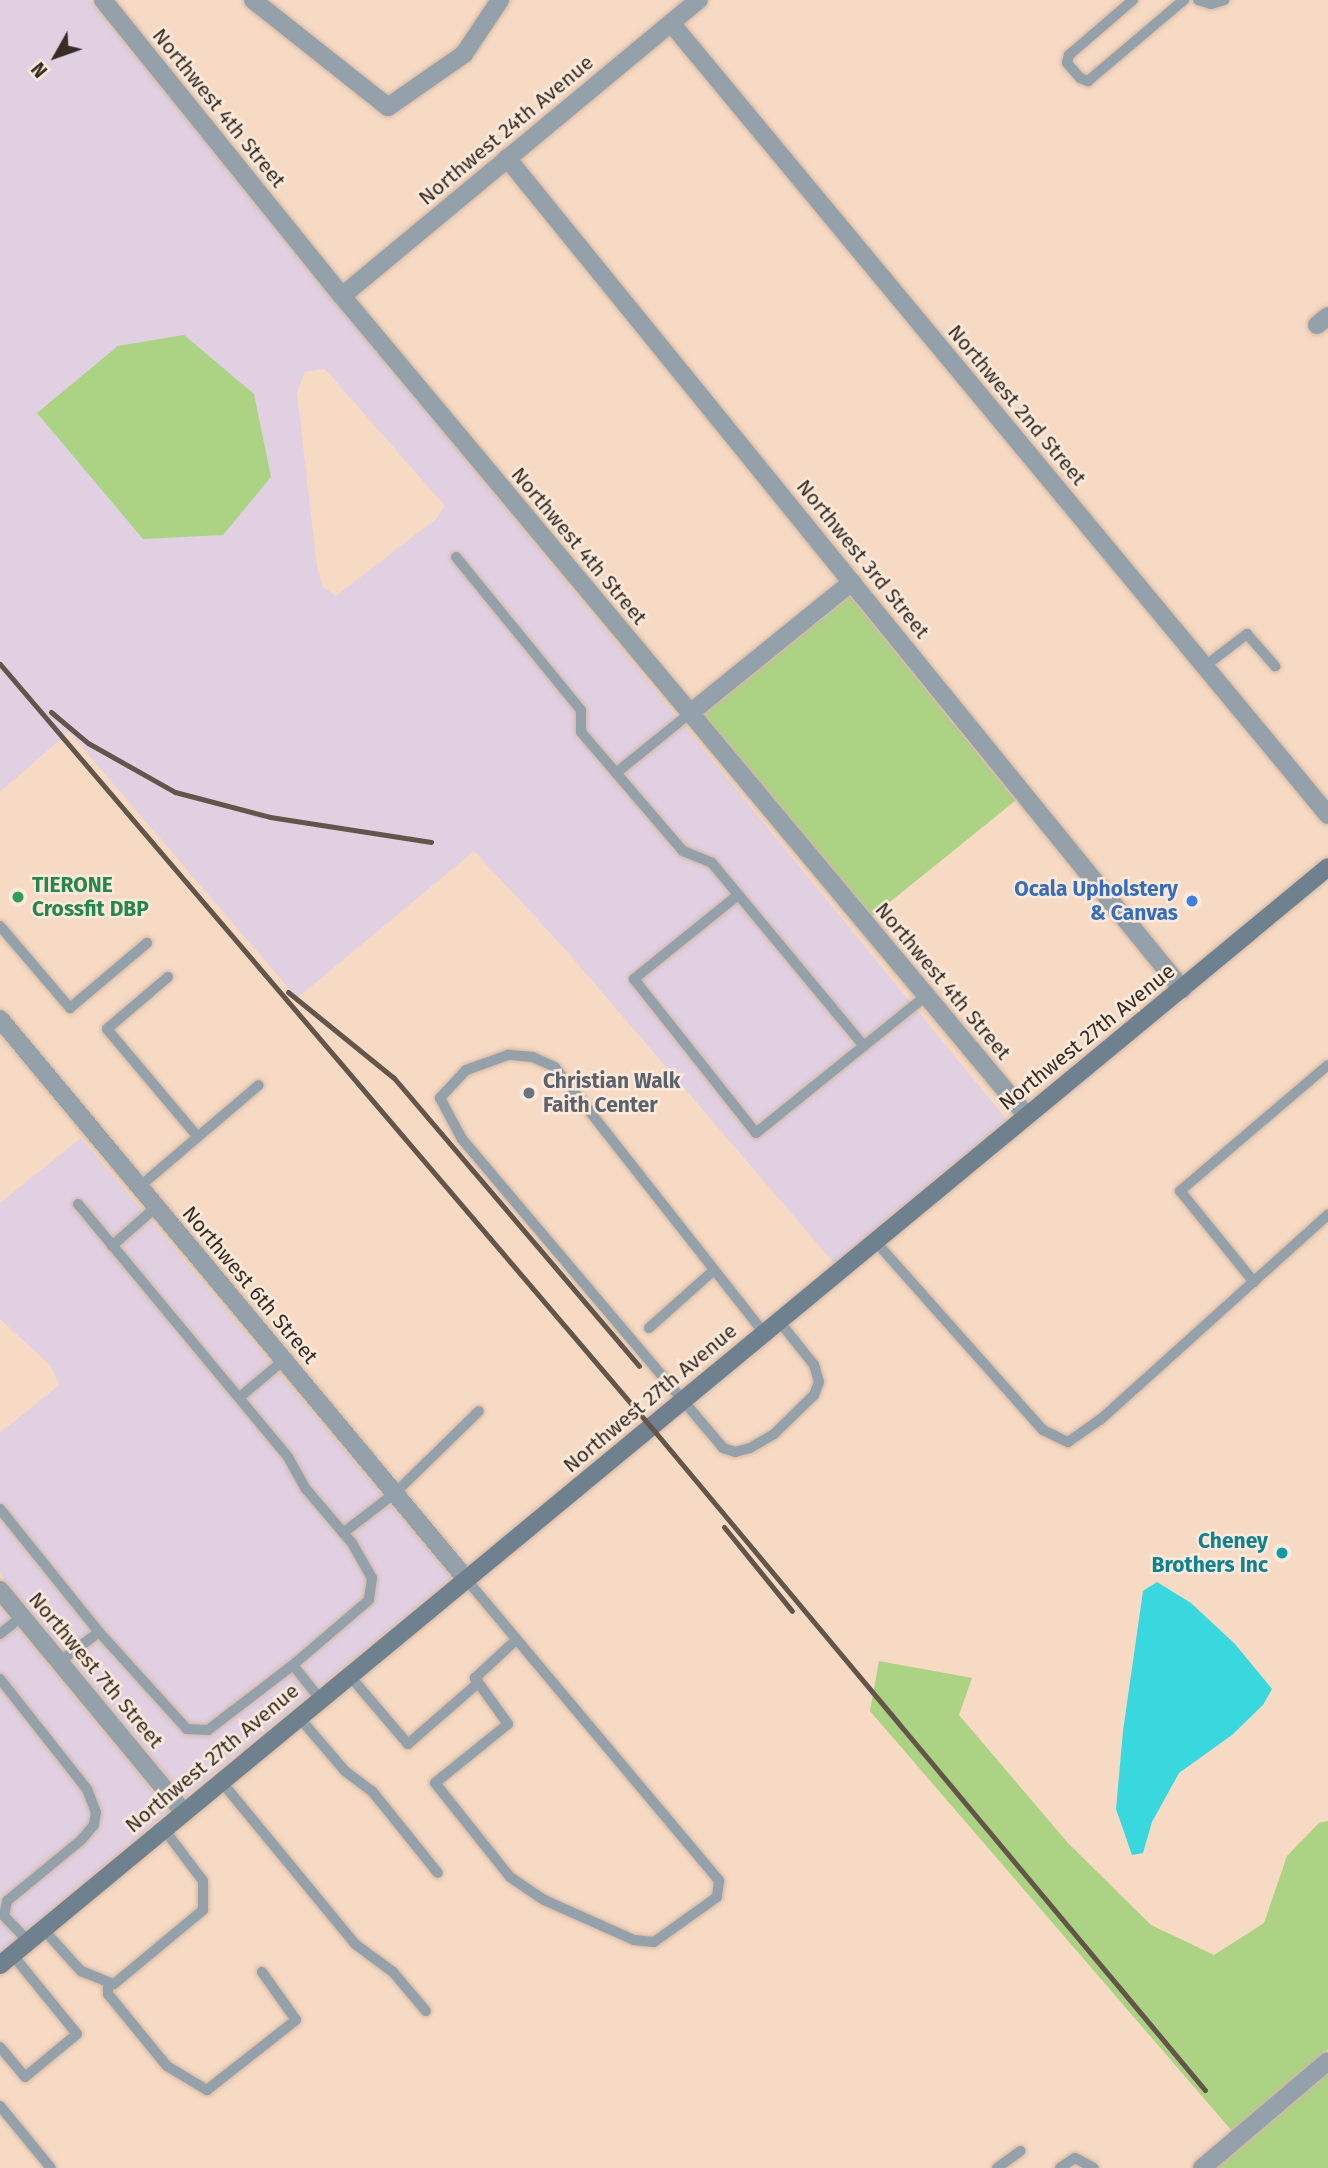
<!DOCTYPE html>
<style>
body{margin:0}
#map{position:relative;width:1328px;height:2168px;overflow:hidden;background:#f7dac4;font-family:"Fira Sans",sans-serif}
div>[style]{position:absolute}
.industrial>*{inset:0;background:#e0d0e2}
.green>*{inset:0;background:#acd283;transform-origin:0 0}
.water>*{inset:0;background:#39d7de}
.roads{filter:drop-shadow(0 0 2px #d1b7a4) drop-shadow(0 0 2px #d1b7a4)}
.service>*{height:10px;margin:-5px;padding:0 5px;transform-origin:5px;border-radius:5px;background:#94a0aa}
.minor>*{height:18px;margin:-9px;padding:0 9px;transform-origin:9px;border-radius:9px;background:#94a0aa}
.tertiary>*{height:18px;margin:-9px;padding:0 9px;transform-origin:9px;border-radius:9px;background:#94a0aa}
.secondary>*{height:18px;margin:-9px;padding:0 9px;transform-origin:9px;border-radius:9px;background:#6f818f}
.rail>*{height:5px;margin:-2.5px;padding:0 2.5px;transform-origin:2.5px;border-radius:2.5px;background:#64554a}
.dots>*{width:19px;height:19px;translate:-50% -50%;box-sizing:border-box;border:4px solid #fbeadc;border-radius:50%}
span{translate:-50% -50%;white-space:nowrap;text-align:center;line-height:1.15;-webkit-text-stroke:5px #fbeadc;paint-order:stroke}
.street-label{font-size:21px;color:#372c24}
.leisure-label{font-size:21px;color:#27864d;font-weight:700}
.left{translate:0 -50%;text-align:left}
.shop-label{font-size:21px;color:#366cbe;font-weight:700}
.right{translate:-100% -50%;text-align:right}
.worship-label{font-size:21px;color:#5b616d;font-weight:700}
.culture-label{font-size:21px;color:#0d838f;font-weight:700}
.north{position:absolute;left:21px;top:21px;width:70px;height:70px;-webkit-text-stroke:5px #fbeadc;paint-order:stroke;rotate:230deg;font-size:19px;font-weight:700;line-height:28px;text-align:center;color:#372c24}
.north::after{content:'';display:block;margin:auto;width:24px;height:32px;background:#372c24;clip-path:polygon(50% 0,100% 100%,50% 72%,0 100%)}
</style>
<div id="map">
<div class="industrial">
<i style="clip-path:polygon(evenodd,0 0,89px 0,1007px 1120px,834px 1263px,565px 949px,474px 851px,297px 998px,69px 732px,0 792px,0 0,325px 369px,445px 506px,436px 519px,336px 596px,323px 587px,317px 567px,297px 392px,305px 372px,325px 369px)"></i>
<i style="clip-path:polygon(81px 1138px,452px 1578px,185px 1797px,0 1574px,0 1433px,59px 1385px,51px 1366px,0 1319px,0 1203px)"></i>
<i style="clip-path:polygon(0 1607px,169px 1811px,0 1953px)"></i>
</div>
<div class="green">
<i style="clip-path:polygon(184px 335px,254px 394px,271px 477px,223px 535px,143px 539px,37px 413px,118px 346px)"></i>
<i style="left:850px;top:596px;width:263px;height:189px;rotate:51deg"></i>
<i style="clip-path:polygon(879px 1661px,972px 1678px,959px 1715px,1068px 1843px,1151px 1925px,1214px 1955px,1264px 1923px,1287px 1856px,1319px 1823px,1328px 1821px,1328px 2049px,1232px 2131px,870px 1711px)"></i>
<i style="clip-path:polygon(1328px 2073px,1328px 2168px,1216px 2168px,1304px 2094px)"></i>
</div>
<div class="water">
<i style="clip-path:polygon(1157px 1582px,1191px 1603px,1235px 1644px,1272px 1689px,1263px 1705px,1232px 1735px,1179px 1773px,1152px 1822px,1143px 1853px,1132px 1855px,1116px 1809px,1123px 1731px,1143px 1591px)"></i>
</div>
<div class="roads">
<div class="service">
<i style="left:1133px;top:0;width:84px;rotate:139.3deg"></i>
<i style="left:1069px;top:55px;width:8px;rotate:104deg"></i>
<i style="left:1067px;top:63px;width:20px;rotate:49deg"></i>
<i style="left:1080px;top:78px;width:9px;rotate:21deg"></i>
<i style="left:1088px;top:81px;width:126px;rotate:-40.2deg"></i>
<i style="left:1198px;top:0;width:14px;rotate:17deg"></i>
<i style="left:1211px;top:4px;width:14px;rotate:-17deg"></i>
<i style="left:456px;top:557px;width:198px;rotate:50.8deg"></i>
<i style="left:581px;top:710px;width:22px;rotate:90deg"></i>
<i style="left:581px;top:732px;width:157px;rotate:49.4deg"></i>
<i style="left:683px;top:851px;width:31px;rotate:22deg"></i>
<i style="left:712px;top:863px;width:238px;rotate:50.3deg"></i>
<i style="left:1205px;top:666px;width:53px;rotate:-37.3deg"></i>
<i style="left:1247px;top:634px;width:43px;rotate:48.8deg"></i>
<i style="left:616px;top:773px;width:94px;rotate:-38.9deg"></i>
<i style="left:738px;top:895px;width:134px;rotate:141.1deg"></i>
<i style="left:634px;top:979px;width:196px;rotate:51.6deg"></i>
<i style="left:756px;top:1133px;width:218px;rotate:-38.9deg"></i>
<i style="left:0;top:926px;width:108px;rotate:49.5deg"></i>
<i style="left:70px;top:1008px;width:101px;rotate:-40.2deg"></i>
<i style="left:168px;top:977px;width:80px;rotate:139.6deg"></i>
<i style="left:107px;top:1029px;width:141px;rotate:49.9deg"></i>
<i style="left:139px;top:1187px;width:157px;rotate:-40.4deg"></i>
<i style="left:78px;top:1204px;width:329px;rotate:50.3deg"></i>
<i style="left:288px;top:1457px;width:37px;rotate:61deg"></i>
<i style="left:306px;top:1489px;width:71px;rotate:49.6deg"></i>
<i style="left:352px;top:1543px;width:40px;rotate:60.3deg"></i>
<i style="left:372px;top:1578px;width:22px;rotate:98deg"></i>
<i style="left:369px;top:1600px;width:100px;rotate:139.5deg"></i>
<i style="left:875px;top:1241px;width:253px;rotate:48.4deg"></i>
<i style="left:1043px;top:1430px;width:28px;rotate:26deg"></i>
<i style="left:1068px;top:1442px;width:39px;rotate:-35deg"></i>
<i style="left:1100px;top:1420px;width:307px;rotate:-42deg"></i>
<i style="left:112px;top:1246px;width:59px;rotate:-41.6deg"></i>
<i style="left:1254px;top:1282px;width:117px;rotate:-129.1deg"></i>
<i style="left:1180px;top:1191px;width:194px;rotate:-40.4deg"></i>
<i style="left:649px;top:1328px;width:87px;rotate:-41.7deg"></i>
<i style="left:764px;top:1333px;width:338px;rotate:-128.2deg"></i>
<i style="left:555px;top:1067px;width:24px;rotate:-156deg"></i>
<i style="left:533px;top:1057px;width:25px;rotate:-175deg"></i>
<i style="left:508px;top:1055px;width:45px;rotate:160.3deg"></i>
<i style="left:466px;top:1070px;width:38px;rotate:133deg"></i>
<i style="left:440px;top:1098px;width:47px;rotate:61.8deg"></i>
<i style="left:462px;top:1139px;width:404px;rotate:49.8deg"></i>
<i style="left:723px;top:1448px;width:13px;rotate:18deg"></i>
<i style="left:735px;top:1452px;width:16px;rotate:-15deg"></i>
<i style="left:750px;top:1448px;width:28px;rotate:-30deg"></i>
<i style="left:774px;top:1434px;width:56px;rotate:-44.3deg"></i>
<i style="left:814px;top:1395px;width:14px;rotate:-69deg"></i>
<i style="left:819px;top:1382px;width:18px;rotate:-106deg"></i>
<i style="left:814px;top:1365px;width:56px;rotate:-128.5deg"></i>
<i style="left:240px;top:1397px;width:57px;rotate:-40.1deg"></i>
<i style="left:0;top:1509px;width:158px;rotate:51.2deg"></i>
<i style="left:343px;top:1533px;width:66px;rotate:-37.6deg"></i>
<i style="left:395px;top:1493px;width:117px;rotate:-44.3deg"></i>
<i style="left:466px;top:1579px;width:394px;rotate:50deg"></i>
<i style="left:719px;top:1881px;width:16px;rotate:97deg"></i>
<i style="left:717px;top:1897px;width:77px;rotate:144.5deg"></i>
<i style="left:654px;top:1942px;width:20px;rotate:-174deg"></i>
<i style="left:634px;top:1940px;width:98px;rotate:-156deg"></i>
<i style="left:544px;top:1900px;width:41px;rotate:-145.9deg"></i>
<i style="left:510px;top:1877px;width:120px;rotate:-128.6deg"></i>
<i style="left:435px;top:1783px;width:94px;rotate:-38.9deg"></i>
<i style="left:508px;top:1724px;width:57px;rotate:-125.7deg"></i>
<i style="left:475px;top:1678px;width:56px;rotate:-42.8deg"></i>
<i style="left:0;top:1634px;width:28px;rotate:-39deg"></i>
<i style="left:59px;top:1662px;width:50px;rotate:-36.9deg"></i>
<i style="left:99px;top:1632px;width:131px;rotate:47.8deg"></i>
<i style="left:187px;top:1729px;width:21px;rotate:3deg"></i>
<i style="left:208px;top:1730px;width:107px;rotate:-37.4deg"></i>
<i style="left:293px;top:1665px;width:43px;rotate:51.5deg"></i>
<i style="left:349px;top:1675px;width:91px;rotate:49.5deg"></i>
<i style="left:408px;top:1744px;width:91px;rotate:-41deg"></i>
<i style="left:0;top:1679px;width:140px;rotate:51.7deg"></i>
<i style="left:87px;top:1789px;width:25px;rotate:69deg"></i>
<i style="left:96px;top:1812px;width:13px;rotate:99deg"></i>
<i style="left:94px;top:1825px;width:21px;rotate:131deg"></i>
<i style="left:80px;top:1841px;width:94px;rotate:140.6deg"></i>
<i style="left:7px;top:1901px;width:15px;rotate:101deg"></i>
<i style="left:4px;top:1916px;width:35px;rotate:46deg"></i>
<i style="left:298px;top:1716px;width:72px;rotate:49.5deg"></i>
<i style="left:345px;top:1771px;width:34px;rotate:37deg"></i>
<i style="left:372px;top:1791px;width:105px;rotate:51.2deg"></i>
<i style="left:220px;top:1780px;width:212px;rotate:50.5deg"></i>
<i style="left:355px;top:1944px;width:47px;rotate:36.4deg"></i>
<i style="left:393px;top:1972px;width:51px;rotate:49.8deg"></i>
<i style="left:43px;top:1929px;width:57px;rotate:47.9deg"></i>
<i style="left:81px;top:1971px;width:35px;rotate:22deg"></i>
<i style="left:114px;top:1984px;width:116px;rotate:-39.7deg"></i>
<i style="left:203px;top:1910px;width:29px;rotate:-90deg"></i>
<i style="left:203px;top:1881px;width:66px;rotate:-127deg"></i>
<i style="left:108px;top:1983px;width:11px;rotate:90deg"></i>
<i style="left:108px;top:1994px;width:93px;rotate:50.7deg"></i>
<i style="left:167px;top:2066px;width:47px;rotate:31deg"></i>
<i style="left:207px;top:2090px;width:113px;rotate:-38.2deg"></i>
<i style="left:296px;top:2020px;width:59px;rotate:-125.3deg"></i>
<i style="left:0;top:2047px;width:39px;rotate:50deg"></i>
<i style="left:25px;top:2077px;width:67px;rotate:-39.6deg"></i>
<i style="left:77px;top:2034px;width:103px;rotate:-129.1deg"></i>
<i style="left:0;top:2106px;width:80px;rotate:50.6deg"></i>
<i style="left:997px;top:2168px;width:29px;rotate:-36deg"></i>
<i style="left:1060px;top:2168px;width:18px;rotate:-34deg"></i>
<i style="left:1075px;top:2158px;width:21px;rotate:28deg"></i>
</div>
<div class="minor">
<i style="left:103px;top:0;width:380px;rotate:51.1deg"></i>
<i style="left:342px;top:296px;width:1068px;rotate:50.13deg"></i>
<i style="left:253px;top:0;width:172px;rotate:38.4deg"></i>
<i style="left:388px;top:107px;width:93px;rotate:-34.9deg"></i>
<i style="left:464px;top:54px;width:65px;rotate:-56.3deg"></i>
<i style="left:671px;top:23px;width:1029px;rotate:50.32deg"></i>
<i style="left:507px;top:158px;width:1071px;rotate:50.91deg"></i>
<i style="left:342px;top:296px;width:464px;rotate:-39.7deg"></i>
<i style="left:1317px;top:325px;width:14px;rotate:-39deg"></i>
<i style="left:689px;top:714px;width:210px;rotate:-39deg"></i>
<i style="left:0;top:1019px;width:729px;rotate:50.23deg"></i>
<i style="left:0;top:1590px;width:287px;rotate:50.4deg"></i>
</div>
<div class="tertiary">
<i style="left:1202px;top:2168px;width:165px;rotate:-40.3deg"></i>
</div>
<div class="secondary">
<i style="left:0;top:1965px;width:1723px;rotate:-39.58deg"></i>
</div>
</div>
<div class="rail">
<i style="left:0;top:664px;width:1003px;rotate:49.53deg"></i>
<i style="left:651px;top:1427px;width:864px;rotate:50.12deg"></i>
<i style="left:51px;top:712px;width:48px;rotate:40deg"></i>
<i style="left:88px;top:743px;width:100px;rotate:29.4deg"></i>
<i style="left:175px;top:792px;width:98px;rotate:14.7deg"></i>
<i style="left:270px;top:817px;width:163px;rotate:8.8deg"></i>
<i style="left:288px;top:992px;width:136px;rotate:39.1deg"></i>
<i style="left:394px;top:1078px;width:378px;rotate:49.6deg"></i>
<i style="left:724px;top:1527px;width:108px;rotate:51deg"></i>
</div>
<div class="dots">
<i style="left:18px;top:897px;background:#2e9e5b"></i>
<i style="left:1192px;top:901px;background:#3f7fe0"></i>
<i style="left:529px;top:1093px;background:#6b7280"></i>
<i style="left:1282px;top:1553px;background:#0f9aa8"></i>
</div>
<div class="street-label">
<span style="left:219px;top:108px;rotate:51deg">Northwest 4th Street</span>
<span style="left:506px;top:130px;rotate:-40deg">Northwest 24th Avenue</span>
<span style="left:1017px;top:405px;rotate:50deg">Northwest 2nd Street</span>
<span style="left:579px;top:546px;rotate:50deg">Northwest 4th Street</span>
<span style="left:863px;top:559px;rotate:51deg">Northwest 3rd Street</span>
<span style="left:943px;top:981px;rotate:50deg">Northwest 4th Street</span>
<span style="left:1087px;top:1037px;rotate:-39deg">Northwest 27th Avenue</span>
<span style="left:250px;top:1285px;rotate:50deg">Northwest 6th Street</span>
<span style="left:650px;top:1398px;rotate:-40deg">Northwest 27th Avenue</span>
<span style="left:96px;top:1670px;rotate:50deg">Northwest 7th Street</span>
<span style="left:212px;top:1758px;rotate:-40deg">Northwest 27th Avenue</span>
</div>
<div class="leisure-label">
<span class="left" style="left:32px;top:897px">TIERONE<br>Crossfit DBP</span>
</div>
<div class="shop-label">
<span class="right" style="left:1178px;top:901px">Ocala Upholstery<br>&amp; Canvas</span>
</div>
<div class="worship-label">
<span class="left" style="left:543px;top:1093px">Christian Walk<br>Faith Center</span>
</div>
<div class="culture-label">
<span class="right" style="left:1268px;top:1553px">Cheney<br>Brothers Inc</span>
</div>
<div class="north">N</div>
</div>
